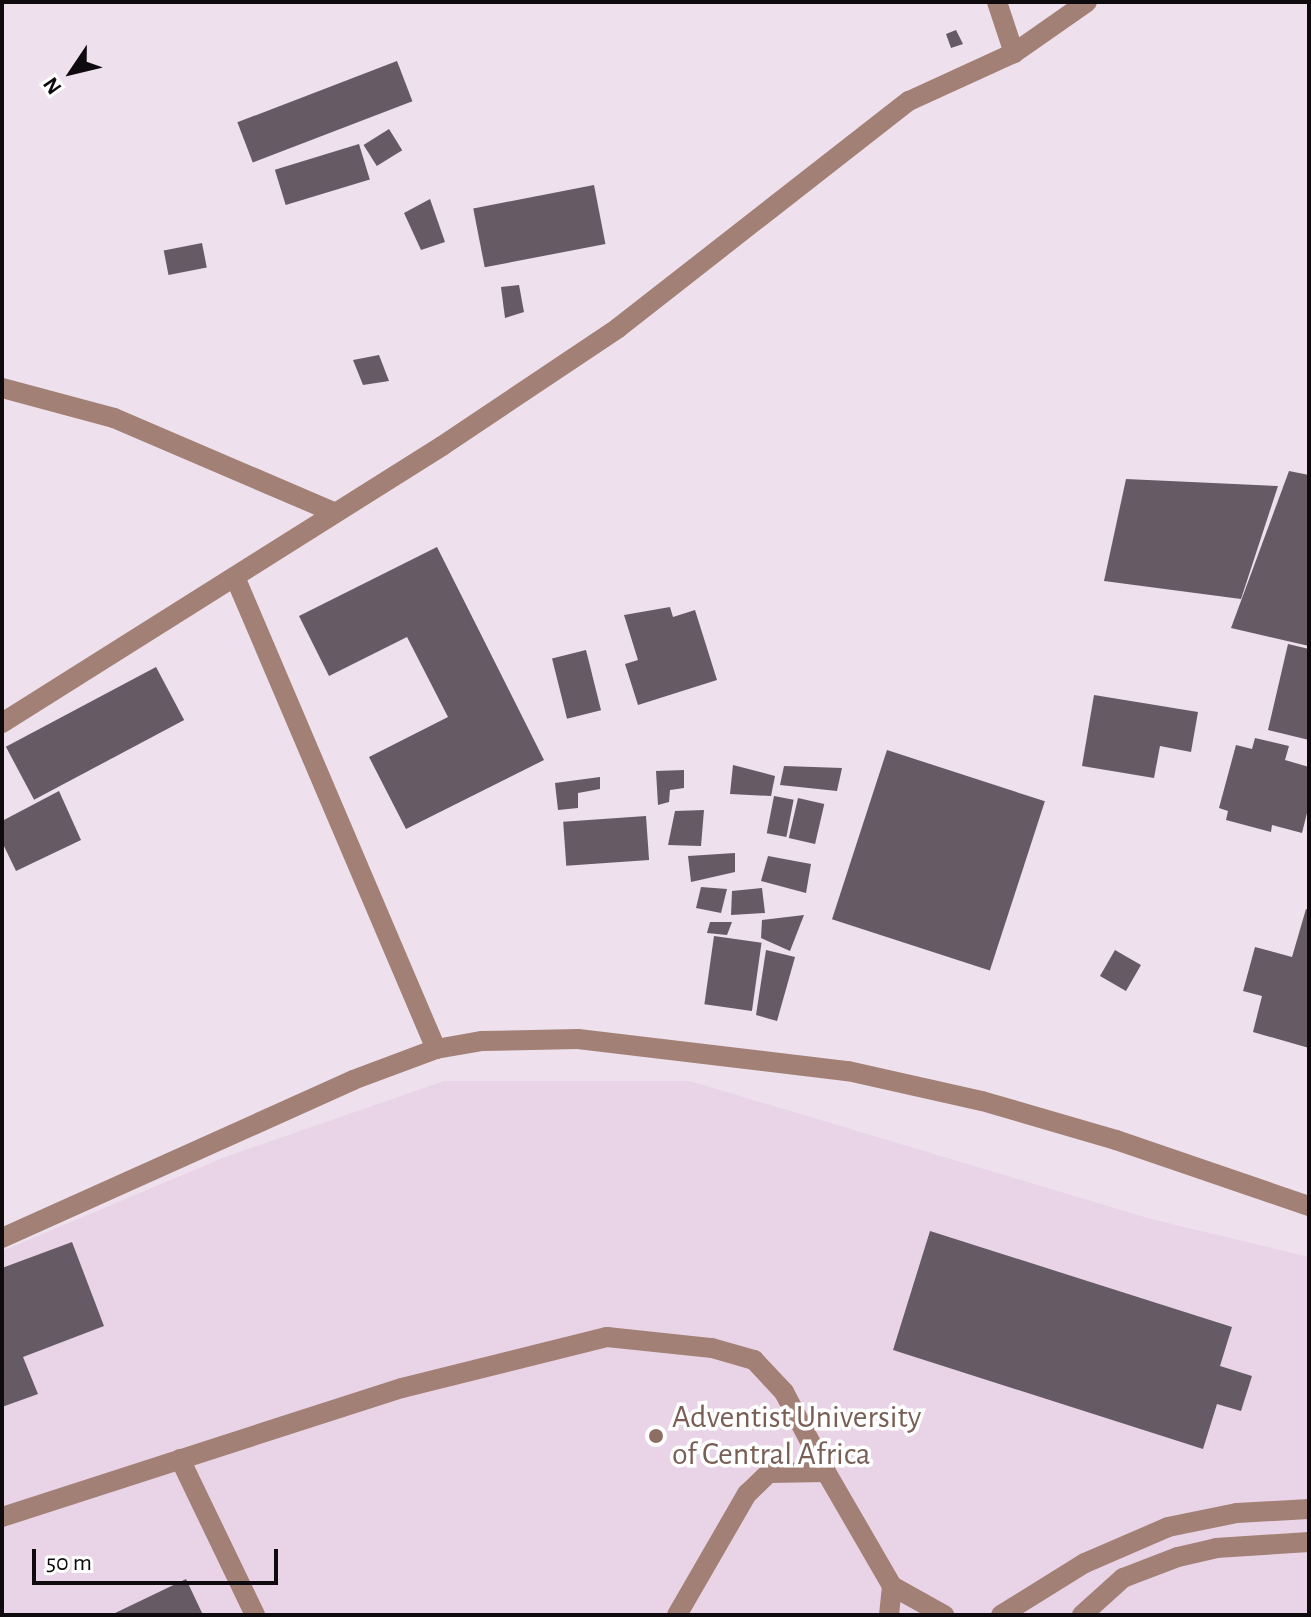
<!DOCTYPE html>
<style>
body{margin:0}
#map{position:relative;width:1311px;height:1617px;overflow:hidden;background:#eee0ed;font-family:"Alegreya Sans",sans-serif}
div>[style]{position:absolute}
.built>*{inset:0;background:#e9d4e7}
.building>*{inset:0;background:#665a65;transform-origin:0 0}
.minor>*{height:20px;margin:-10px;padding:0 10px;transform-origin:10px;border-radius:10px;background:#a28075}
.dots>*{width:22px;height:22px;translate:-50% -50%;box-sizing:border-box;border:4px solid #fff;border-radius:50%}
span{translate:-50% -50%;white-space:nowrap;text-align:center;line-height:1.15;-webkit-text-stroke:7px #fff;paint-order:stroke}
.education-label{font-size:32px;color:#785e54}
.left{translate:0 -50%;text-align:left}
.frame{position:absolute;inset:0;border:4px solid #0e0a0e;pointer-events:none}
.north{position:absolute;left:32px;top:32px;width:80px;height:80px;-webkit-text-stroke:6px #fff;paint-order:stroke;rotate:235deg;font-size:22px;font-weight:700;line-height:32px;text-align:center;color:#0e0a0e}
.north::after{content:'';display:block;margin:auto;width:28px;height:36px;background:#0e0a0e;clip-path:polygon(50% 0,100% 100%,50% 72%,0 100%)}
.scale{position:absolute;left:32px;top:1549px;width:246px;height:36px;box-sizing:border-box;border:4px solid #0e0a0e;border-top:0;padding-left:10px;font-size:24px;line-height:28px;white-space:nowrap;color:#0e0a0e;-webkit-text-stroke:6px #fff;paint-order:stroke}
</style>
<div id="map">
<div class="built">
<i style="clip-path:polygon(444px 1081px,690px 1081px,1151px 1219px,1309px 1257px,1309px 1615px,2px 1615px,2px 1251px,225px 1157px)"></i>
</div>
<div class="building">
<i style="clip-path:polygon(956px 30px,963px 44px,951px 48px,946px 34px)"></i>
<i style="left:397px;top:61px;width:43px;height:171px;rotate:69deg"></i>
<i style="left:389px;top:129px;width:25px;height:30px;rotate:58deg"></i>
<i style="left:359px;top:144px;width:37px;height:88px;rotate:73deg"></i>
<i style="left:594px;top:185px;width:60px;height:123px;rotate:79deg"></i>
<i style="clip-path:polygon(430px 199px,445px 242px,421px 250px,404px 213px)"></i>
<i style="left:202px;top:243px;width:25px;height:39px;rotate:79deg"></i>
<i style="clip-path:polygon(519px 285px,524px 312px,505px 318px,501px 287px)"></i>
<i style="clip-path:polygon(379px 355px,389px 381px,363px 385px,353px 360px)"></i>
<i style="clip-path:polygon(1289px 471px,1309px 475px,1309px 646px,1231px 628px)"></i>
<i style="clip-path:polygon(1126px 479px,1278px 486px,1241px 599px,1104px 581px)"></i>
<i style="clip-path:polygon(437px 547px,544px 760px,406px 829px,369px 757px,448px 717px,407px 637px,329px 676px,299px 616px)"></i>
<i style="clip-path:polygon(670px 607px,673px 617px,695px 610px,717px 680px,638px 705px,625px 664px,638px 660px,624px 615px)"></i>
<i style="clip-path:polygon(1288px 644px,1309px 649px,1309px 740px,1268px 730px)"></i>
<i style="left:586px;top:650px;width:62px;height:35px;rotate:76deg"></i>
<i style="left:156px;top:667px;width:60px;height:170px;rotate:62deg"></i>
<i style="clip-path:polygon(1094px 695px,1198px 712px,1191px 752px,1160px 746px,1154px 778px,1082px 766px)"></i>
<i style="clip-path:polygon(1255px 738px,1289px 746px,1285px 760px,1309px 767px,1309px 805px,1302px 833px,1272px 825px,1271px 832px,1226px 820px,1228px 811px,1219px 808px,1236px 745px,1252px 749px)"></i>
<i style="left:887px;top:750px;width:166px;height:178px;rotate:18deg"></i>
<i style="clip-path:polygon(733px 765px,775px 776px,771px 796px,730px 794px)"></i>
<i style="clip-path:polygon(784px 766px,842px 768px,837px 791px,780px 785px)"></i>
<i style="clip-path:polygon(684px 770px,684px 788px,670px 790px,669px 802px,658px 805px,656px 771px)"></i>
<i style="clip-path:polygon(600px 777px,600px 789px,578px 793px,578px 808px,558px 810px,555px 783px)"></i>
<i style="clip-path:polygon(59px 791px,81px 840px,16px 871px,2px 842px,2px 821px)"></i>
<i style="left:774px;top:796px;width:20px;height:38px;rotate:11deg"></i>
<i style="left:798px;top:798px;width:27px;height:41px;rotate:13deg"></i>
<i style="clip-path:polygon(704px 810px,701px 846px,668px 845px,675px 811px)"></i>
<i style="left:646px;top:816px;width:44px;height:83px;rotate:86deg"></i>
<i style="clip-path:polygon(735px 853px,735px 872px,691px 882px,688px 856px)"></i>
<i style="clip-path:polygon(768px 856px,811px 864px,806px 893px,761px 881px)"></i>
<i style="clip-path:polygon(701px 887px,727px 889px,721px 913px,696px 908px)"></i>
<i style="clip-path:polygon(762px 888px,765px 913px,731px 915px,732px 891px)"></i>
<i style="clip-path:polygon(1306px 909px,1309px 910px,1309px 1048px,1253px 1032px,1262px 996px,1243px 991px,1255px 947px,1292px 957px)"></i>
<i style="clip-path:polygon(804px 915px,790px 951px,761px 938px,762px 920px)"></i>
<i style="clip-path:polygon(710px 922px,732px 922px,727px 935px,707px 933px)"></i>
<i style="left:714px;top:936px;width:48px;height:69px;rotate:8deg"></i>
<i style="clip-path:polygon(766px 950px,795px 957px,777px 1021px,756px 1015px)"></i>
<i style="left:1115px;top:950px;width:30px;height:30px;rotate:30deg"></i>
<i style="clip-path:polygon(930px 1231px,1232px 1327px,1220px 1366px,1252px 1376px,1241px 1411px,1217px 1404px,1203px 1449px,893px 1350px)"></i>
<i style="clip-path:polygon(72px 1242px,104px 1326px,23px 1357px,38px 1394px,2px 1407px,2px 1268px)"></i>
<i style="clip-path:polygon(186px 1579px,203px 1615px,111px 1615px)"></i>
</div>
<div class="minor">
<i style="left:997px;top:2px;width:54px;rotate:71.6deg"></i>
<i style="left:2px;top:388px;width:116px;rotate:15deg"></i>
<i style="left:114px;top:418px;width:238px;rotate:23.2deg"></i>
<i style="left:235px;top:577px;width:513px;rotate:66.93deg"></i>
<i style="left:2px;top:723px;width:520px;rotate:-32.19deg"></i>
<i style="left:442px;top:446px;width:212px;rotate:-33.8deg"></i>
<i style="left:618px;top:328px;width:369px;rotate:-38deg"></i>
<i style="left:909px;top:101px;width:115px;rotate:-24.6deg"></i>
<i style="left:1014px;top:53px;width:89px;rotate:-34.9deg"></i>
<i style="left:2px;top:1238px;width:385px;rotate:-24.2deg"></i>
<i style="left:353px;top:1080px;width:89px;rotate:-20.5deg"></i>
<i style="left:436px;top:1049px;width:47px;rotate:-9.9deg"></i>
<i style="left:482px;top:1041px;width:96px;rotate:-1.2deg"></i>
<i style="left:578px;top:1039px;width:272px;rotate:6.8deg"></i>
<i style="left:848px;top:1071px;width:137px;rotate:12.6deg"></i>
<i style="left:982px;top:1101px;width:140px;rotate:16.2deg"></i>
<i style="left:1116px;top:1140px;width:204px;rotate:18.9deg"></i>
<i style="left:180px;top:1459px;width:173px;rotate:64.3deg"></i>
<i style="left:2px;top:1517px;width:420px;rotate:-17.9deg"></i>
<i style="left:402px;top:1388px;width:211px;rotate:-14deg"></i>
<i style="left:607px;top:1337px;width:106px;rotate:6deg"></i>
<i style="left:712px;top:1348px;width:44px;rotate:15.9deg"></i>
<i style="left:754px;top:1360px;width:44px;rotate:46.8deg"></i>
<i style="left:784px;top:1392px;width:90px;rotate:62.3deg"></i>
<i style="left:677px;top:1615px;width:140px;rotate:-60deg"></i>
<i style="left:747px;top:1494px;width:30px;rotate:-44deg"></i>
<i style="left:769px;top:1473px;width:57px;rotate:-1deg"></i>
<i style="left:826px;top:1472px;width:132px;rotate:59.9deg"></i>
<i style="left:892px;top:1586px;width:60px;rotate:29.1deg"></i>
<i style="left:889px;top:1615px;width:29px;rotate:-84deg"></i>
<i style="left:1001px;top:1615px;width:99px;rotate:-31.8deg"></i>
<i style="left:1085px;top:1563px;width:90px;rotate:-23.4deg"></i>
<i style="left:1168px;top:1527px;width:70px;rotate:-11.5deg"></i>
<i style="left:1237px;top:1513px;width:72px;rotate:-3.2deg"></i>
<i style="left:1082px;top:1615px;width:55px;rotate:-42.1deg"></i>
<i style="left:1123px;top:1578px;width:59px;rotate:-20.9deg"></i>
<i style="left:1178px;top:1557px;width:39px;rotate:-13deg"></i>
<i style="left:1216px;top:1548px;width:93px;rotate:-3.7deg"></i>
</div>
<div class="dots">
<i style="left:656px;top:1436px;background:#8d6e63"></i>
</div>
<div class="education-label">
<span class="left" style="left:672px;top:1436px">Adventist University<br>of Central Africa</span>
</div>
<div class="frame"></div>
<div class="north">N</div>
<div class="scale">50 m</div>
</div>
